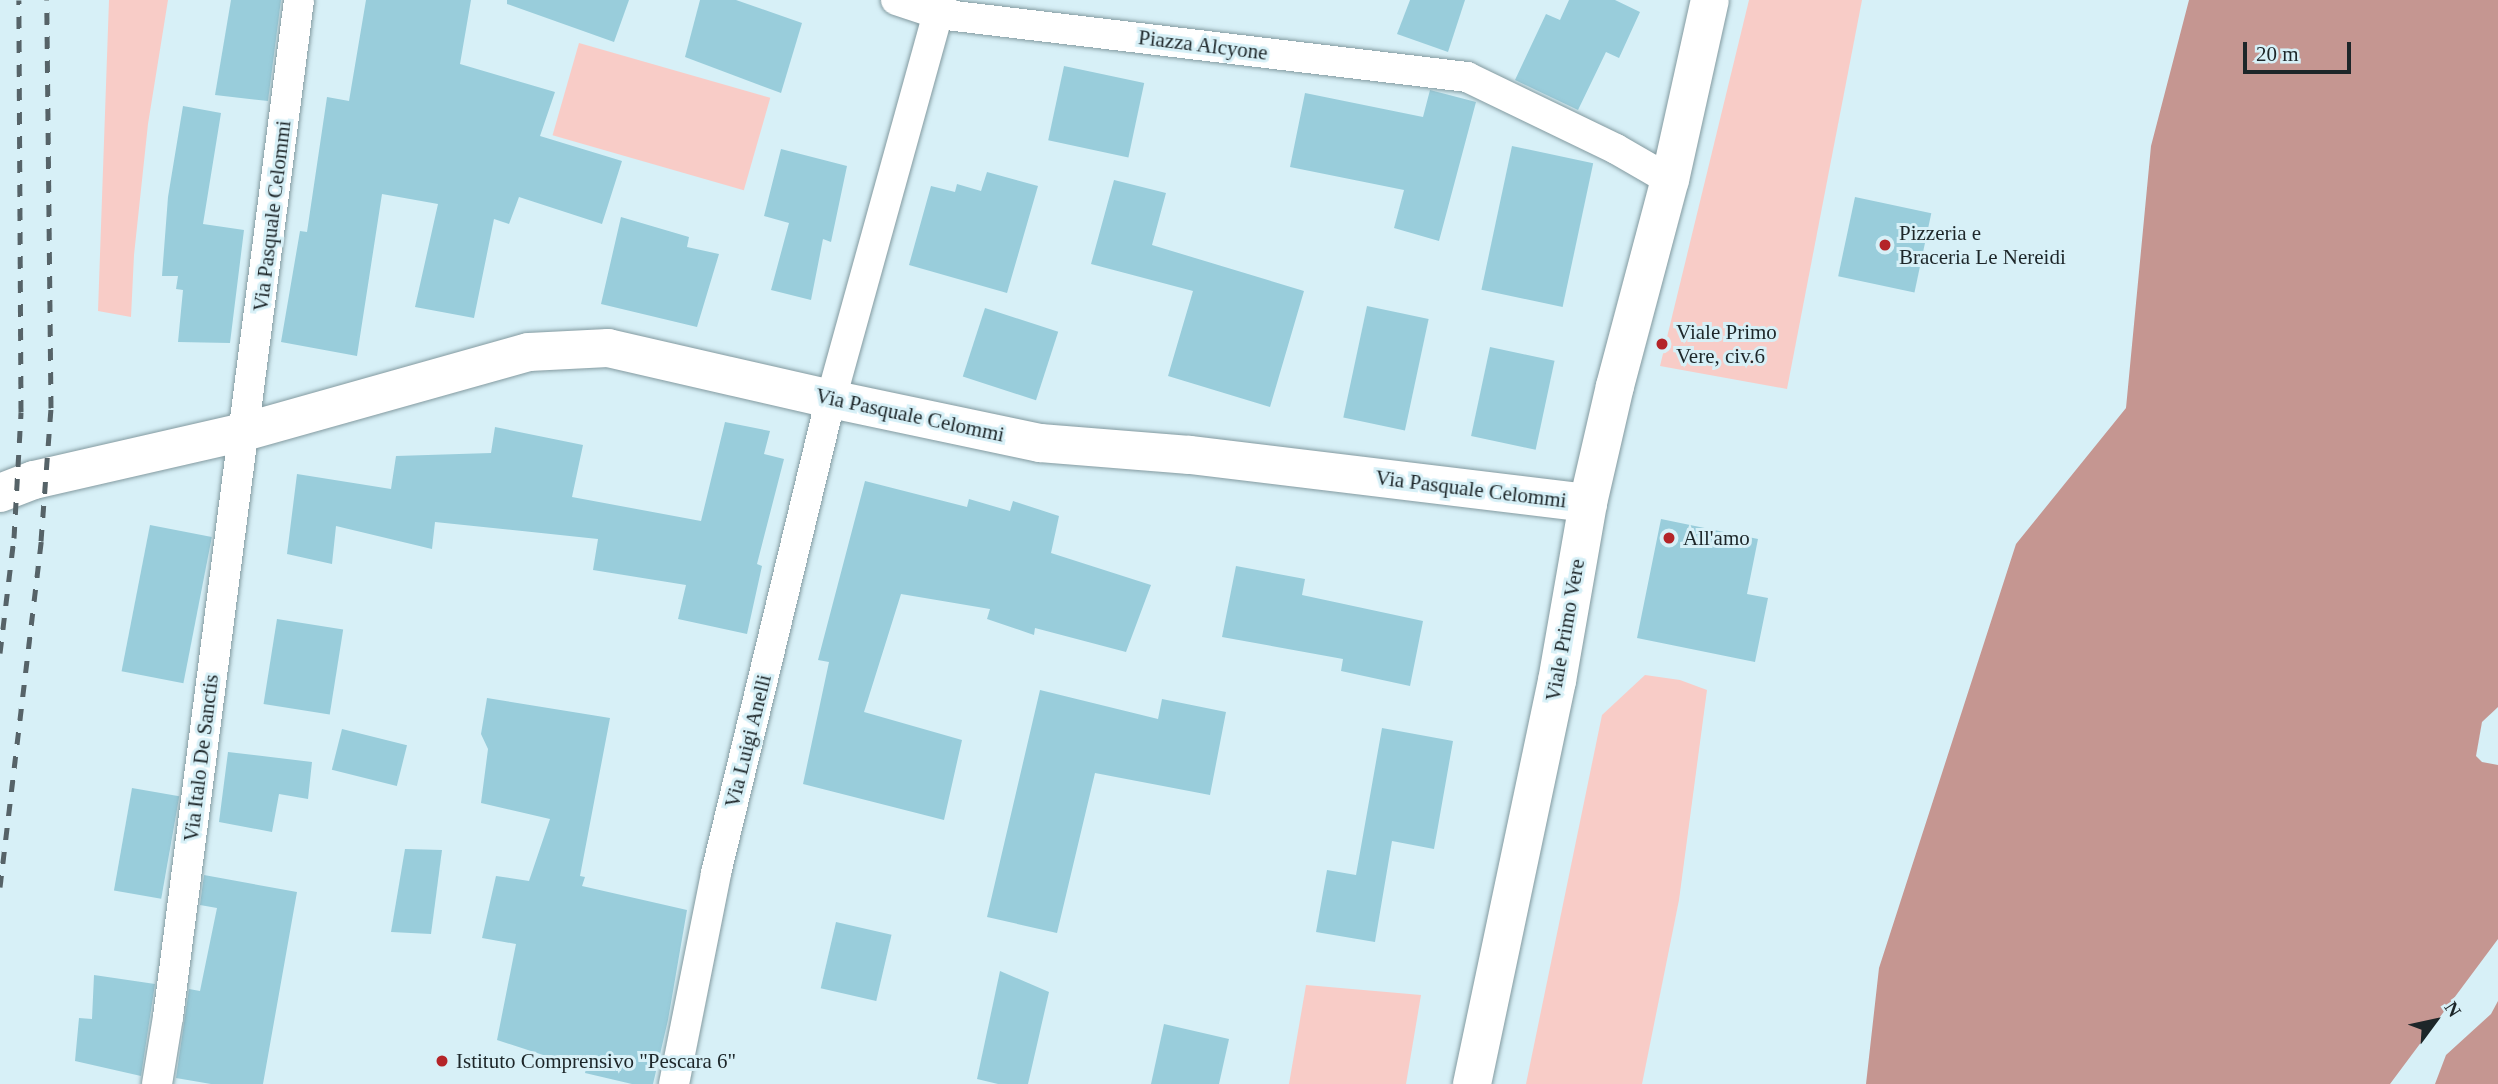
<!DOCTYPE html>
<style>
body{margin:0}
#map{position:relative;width:2498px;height:1084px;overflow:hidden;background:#d7f0f7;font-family:Georgia,serif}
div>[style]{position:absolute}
.green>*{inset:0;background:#f8ccc7;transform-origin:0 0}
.water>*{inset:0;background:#c59691}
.pier>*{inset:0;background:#d7f0f7}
.building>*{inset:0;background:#99cddb;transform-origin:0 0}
.roads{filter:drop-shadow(0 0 2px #839aa0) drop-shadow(0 0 2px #839aa0)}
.street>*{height:30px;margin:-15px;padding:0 15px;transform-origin:15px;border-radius:15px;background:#fff}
.secondary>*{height:38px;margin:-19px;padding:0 19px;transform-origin:19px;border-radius:19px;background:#fff}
.rail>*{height:5px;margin-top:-2.5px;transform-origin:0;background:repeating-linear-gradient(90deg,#566368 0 12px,transparent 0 24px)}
.dots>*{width:19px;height:19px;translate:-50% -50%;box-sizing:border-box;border:4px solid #d7f0f7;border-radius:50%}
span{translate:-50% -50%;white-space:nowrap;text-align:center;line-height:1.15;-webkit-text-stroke:6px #d7f0f7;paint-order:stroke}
.street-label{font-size:21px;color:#1d2629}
.poi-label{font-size:21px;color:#1d2629}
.left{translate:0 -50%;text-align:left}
.north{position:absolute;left:2400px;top:986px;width:70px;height:70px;-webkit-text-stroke:5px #d7f0f7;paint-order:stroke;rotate:57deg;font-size:19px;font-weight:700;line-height:28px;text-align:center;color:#1d2629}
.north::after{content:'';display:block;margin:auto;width:24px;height:32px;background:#1d2629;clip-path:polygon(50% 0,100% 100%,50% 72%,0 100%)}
.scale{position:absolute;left:2243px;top:42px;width:108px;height:32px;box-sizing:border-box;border:4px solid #1d2629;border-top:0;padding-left:9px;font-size:21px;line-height:24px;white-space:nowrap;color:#1d2629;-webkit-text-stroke:5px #d7f0f7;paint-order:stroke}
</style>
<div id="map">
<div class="green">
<i style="clip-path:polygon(109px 0,168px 0,148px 124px,134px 255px,131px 317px,98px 311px)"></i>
<i style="clip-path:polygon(1749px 0,1862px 0,1787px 389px,1660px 366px)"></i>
<i style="left:579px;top:43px;width:199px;height:96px;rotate:16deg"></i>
<i style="clip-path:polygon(1645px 675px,1680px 680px,1707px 690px,1679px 900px,1642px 1084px,1526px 1084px,1602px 715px)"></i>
<i style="clip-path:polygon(1306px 985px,1421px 995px,1406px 1084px,1289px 1084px)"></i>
</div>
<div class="water">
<i style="clip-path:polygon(2189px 0,2498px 0,2498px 1084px,1866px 1084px,1879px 968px,2016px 544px,2126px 408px,2151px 146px)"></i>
</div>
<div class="pier">
<i style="clip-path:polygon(2498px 707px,2498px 765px,2482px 762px,2476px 756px,2482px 722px)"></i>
<i style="clip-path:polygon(2498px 939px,2498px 1001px,2491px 1014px,2446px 1055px,2435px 1084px,2390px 1084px)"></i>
</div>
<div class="building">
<i style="clip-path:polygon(231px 0,281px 0,268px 101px,215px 95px)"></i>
<i style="clip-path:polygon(366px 0,471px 0,460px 64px,555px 92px,540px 136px,622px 161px,602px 224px,519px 197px,509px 224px,494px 219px,474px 318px,415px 307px,438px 204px,382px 194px,357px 356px,281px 342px,300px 231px,307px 232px,327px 97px,349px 101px)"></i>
<i style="clip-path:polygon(507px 0,629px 0,614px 42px,507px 4px)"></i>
<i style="clip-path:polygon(700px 0,736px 0,802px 23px,781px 93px,685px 57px)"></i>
<i style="clip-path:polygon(1410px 0,1465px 0,1448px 52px,1397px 34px)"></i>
<i style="clip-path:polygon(1569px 0,1615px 0,1640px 12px,1619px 58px,1606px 52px,1578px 110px,1515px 80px,1546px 14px,1560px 20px)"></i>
<i style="left:1064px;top:66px;width:82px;height:76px;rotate:12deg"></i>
<i style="clip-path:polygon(1430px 90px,1476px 102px,1439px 241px,1394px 228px,1404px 190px,1290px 167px,1305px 93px,1423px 117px)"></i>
<i style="clip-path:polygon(183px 106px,221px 113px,203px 224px,244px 230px,230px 343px,178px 342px,183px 290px,176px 289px,178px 276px,162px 276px,168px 197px)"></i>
<i style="left:1512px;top:146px;width:83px;height:147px;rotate:12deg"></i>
<i style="clip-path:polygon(781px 149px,847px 166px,831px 242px,823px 239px,811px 300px,771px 290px,789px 223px,764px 216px)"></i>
<i style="clip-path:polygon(987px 172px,1038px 186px,1007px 293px,909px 265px,931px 186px,955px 192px,957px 184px,981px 191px)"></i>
<i style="clip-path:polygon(1114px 180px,1166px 193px,1152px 245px,1304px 291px,1270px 407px,1168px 376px,1193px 291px,1091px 264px)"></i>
<i style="left:1855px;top:197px;width:78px;height:81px;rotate:12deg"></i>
<i style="clip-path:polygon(621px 217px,689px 237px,687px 247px,719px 254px,697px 327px,601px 304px)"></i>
<i style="left:1367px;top:306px;width:63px;height:114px;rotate:12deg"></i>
<i style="left:985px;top:308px;width:77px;height:72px;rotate:18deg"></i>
<i style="left:1490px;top:347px;width:66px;height:91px;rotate:12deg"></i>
<i style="clip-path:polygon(725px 422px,770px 431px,764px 454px,784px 459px,757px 564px,762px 566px,747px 634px,678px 619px,686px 585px,593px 570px,598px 539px,435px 522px,432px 549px,336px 526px,332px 564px,287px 554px,297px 474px,391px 489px,396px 456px,491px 453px,495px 427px,583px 445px,572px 497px,701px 521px)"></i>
<i style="clip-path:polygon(865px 481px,967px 507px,969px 499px,1010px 511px,1013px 501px,1059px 516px,1051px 553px,1151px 585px,1126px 652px,1035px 628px,1034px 635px,987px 619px,990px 609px,901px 594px,864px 712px,962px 740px,944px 820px,803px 784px,829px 662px,818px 660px)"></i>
<i style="clip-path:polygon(1661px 519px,1758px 539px,1747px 594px,1768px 598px,1755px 662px,1637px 638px)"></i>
<i style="left:150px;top:525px;width:63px;height:149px;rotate:11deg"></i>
<i style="clip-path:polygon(1236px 566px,1305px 579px,1302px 595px,1423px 621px,1410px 686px,1341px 671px,1343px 659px,1222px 637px)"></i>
<i style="left:277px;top:619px;width:67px;height:86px;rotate:9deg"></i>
<i style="clip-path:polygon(1040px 690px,1158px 719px,1162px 699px,1226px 712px,1210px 795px,1095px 773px,1057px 933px,987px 917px)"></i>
<i style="clip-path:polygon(487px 698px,610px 718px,580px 876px,585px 877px,582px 886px,687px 910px,668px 1020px,653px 1084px,632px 1084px,585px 1073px,586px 1069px,497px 1040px,516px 944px,482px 938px,496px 876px,529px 881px,550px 819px,481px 803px,488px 749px,481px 734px)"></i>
<i style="clip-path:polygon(1382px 728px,1453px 741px,1434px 849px,1392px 841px,1375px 942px,1316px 932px,1327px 870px,1356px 875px)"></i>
<i style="left:342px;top:729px;width:67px;height:42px;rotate:14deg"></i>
<i style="clip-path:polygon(228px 752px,312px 762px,308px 799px,279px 794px,272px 832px,219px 822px)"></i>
<i style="left:132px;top:788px;width:48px;height:104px;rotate:10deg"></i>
<i style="clip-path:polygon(405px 849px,442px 850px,431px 934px,391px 932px)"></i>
<i style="clip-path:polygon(204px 875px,297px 892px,263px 1084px,211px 1084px,176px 1078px,189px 989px,200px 991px,217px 908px,200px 905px)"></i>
<i style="left:836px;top:922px;width:57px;height:68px;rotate:13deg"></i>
<i style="clip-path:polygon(1000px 971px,1049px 992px,1028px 1084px,998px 1084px,977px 1079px)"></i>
<i style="clip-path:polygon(94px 975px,155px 984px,141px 1076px,75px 1061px,79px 1018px,92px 1019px)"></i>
<i style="clip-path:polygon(1164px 1024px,1229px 1039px,1219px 1084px,1151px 1084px)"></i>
</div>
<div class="roads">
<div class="street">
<i style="left:896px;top:0;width:44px;rotate:18.4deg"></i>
<i style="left:938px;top:14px;width:533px;rotate:6.79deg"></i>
<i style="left:1467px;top:77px;width:165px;rotate:25.8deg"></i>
<i style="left:1616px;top:149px;width:62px;rotate:29.9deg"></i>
<i style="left:157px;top:1084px;width:68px;rotate:-80.7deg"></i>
<i style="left:168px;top:1017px;width:1025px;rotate:-82.66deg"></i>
<i style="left:674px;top:1084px;width:215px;rotate:-78.7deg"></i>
<i style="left:716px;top:873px;width:488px;rotate:-76.4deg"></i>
<i style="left:831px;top:399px;width:414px;rotate:-74.5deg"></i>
</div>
<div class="secondary">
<i style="left:0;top:493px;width:36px;rotate:-21deg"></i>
<i style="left:34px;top:480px;width:215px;rotate:-12.9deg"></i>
<i style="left:244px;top:432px;width:296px;rotate:-15.7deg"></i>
<i style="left:529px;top:352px;width:79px;rotate:-2.9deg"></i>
<i style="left:608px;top:348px;width:229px;rotate:12.9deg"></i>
<i style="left:831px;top:399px;width:214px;rotate:11.9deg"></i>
<i style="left:1040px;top:443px;width:150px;rotate:4.6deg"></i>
<i style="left:1190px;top:455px;width:401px;rotate:6.9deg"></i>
<i style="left:1472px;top:1084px;width:412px;rotate:-78.1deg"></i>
<i style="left:1557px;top:681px;width:181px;rotate:-80.1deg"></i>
<i style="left:1588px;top:503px;width:120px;rotate:-77deg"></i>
<i style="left:1615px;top:386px;width:213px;rotate:-75.1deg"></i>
<i style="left:1670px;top:180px;width:184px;rotate:-77.5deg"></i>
</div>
</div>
<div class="rail">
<i style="left:0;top:653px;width:116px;rotate:-83.1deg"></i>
<i style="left:14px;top:538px;width:126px;rotate:-86.8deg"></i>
<i style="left:21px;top:412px;width:412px;rotate:-90.3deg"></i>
<i style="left:0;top:887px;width:348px;rotate:-83.2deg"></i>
<i style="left:41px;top:541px;width:133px;rotate:-85.7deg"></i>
<i style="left:51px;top:408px;width:408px;rotate:-90.6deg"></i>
</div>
<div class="dots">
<i style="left:1885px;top:245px;background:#b42428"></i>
<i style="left:1662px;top:344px;background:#b42428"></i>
<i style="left:1669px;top:538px;background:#b42428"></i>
<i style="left:442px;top:1061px;background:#b42428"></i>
</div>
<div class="street-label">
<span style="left:1203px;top:45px;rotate:7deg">Piazza Alcyone</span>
<span style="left:272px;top:216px;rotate:-83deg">Via Pasquale Celommi</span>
<span style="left:910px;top:415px;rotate:12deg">Via Pasquale Celommi</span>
<span style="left:1471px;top:489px;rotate:7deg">Via Pasquale Celommi</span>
<span style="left:1565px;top:630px;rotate:-80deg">Viale Primo Vere</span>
<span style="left:748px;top:741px;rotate:-76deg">Via Luigi Anelli</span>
<span style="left:201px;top:758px;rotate:-83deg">Via Italo De Sanctis</span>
</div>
<div class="poi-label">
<span class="left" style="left:1899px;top:245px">Pizzeria e<br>Braceria Le Nereidi</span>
<span class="left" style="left:1676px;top:344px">Viale Primo<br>Vere, civ.6</span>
<span class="left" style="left:1683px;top:538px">All'amo</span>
<span class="left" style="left:456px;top:1061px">Istituto Comprensivo "Pescara 6"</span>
</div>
<div class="north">N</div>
<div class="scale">20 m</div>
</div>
